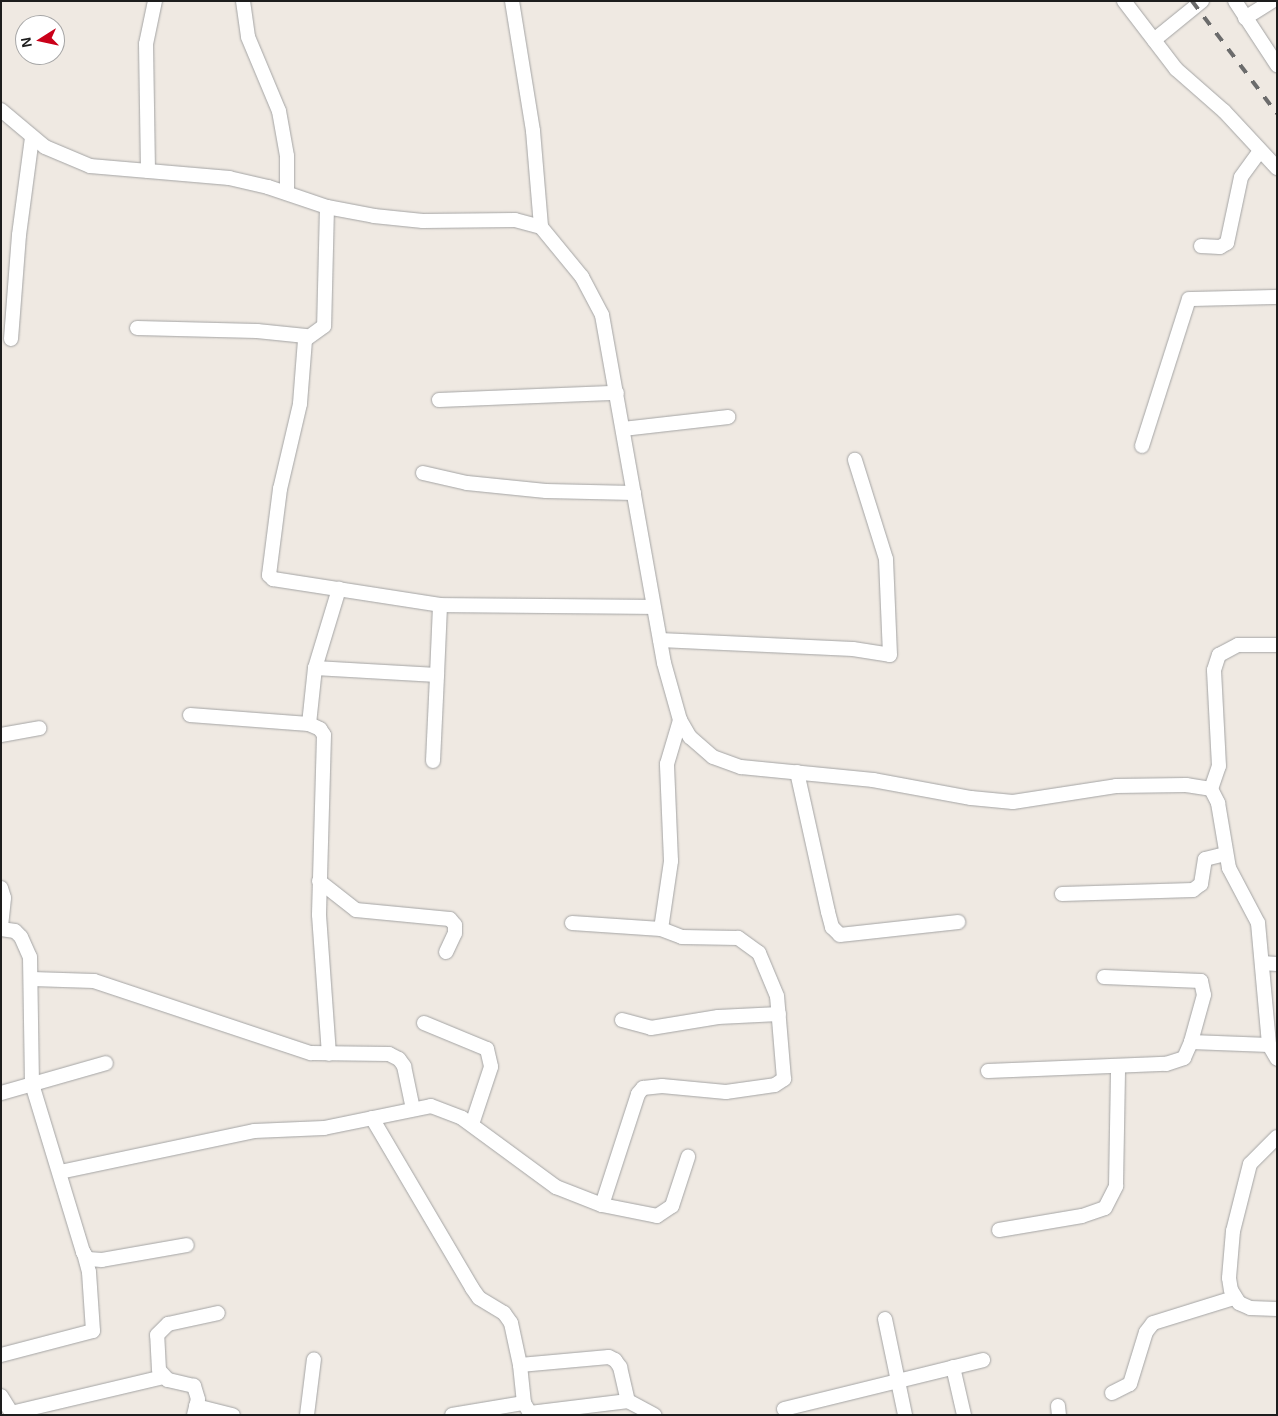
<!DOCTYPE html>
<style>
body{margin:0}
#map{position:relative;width:1278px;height:1416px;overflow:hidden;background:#efe9e2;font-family:Helvetica,sans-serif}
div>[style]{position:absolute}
.roads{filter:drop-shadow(0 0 1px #a4a4a4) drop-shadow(0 0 1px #a4a4a4)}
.minor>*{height:14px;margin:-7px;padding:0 7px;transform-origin:7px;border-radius:7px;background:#fff}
.rail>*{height:4px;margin-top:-2px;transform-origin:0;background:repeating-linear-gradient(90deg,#6b6b6b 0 10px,transparent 0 20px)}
span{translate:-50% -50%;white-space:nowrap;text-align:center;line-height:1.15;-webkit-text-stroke:4px #fff;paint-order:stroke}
.frame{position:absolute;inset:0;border:2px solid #1d1d1d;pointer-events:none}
.north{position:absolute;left:15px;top:15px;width:50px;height:50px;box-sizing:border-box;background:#fff;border:1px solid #a5a5a5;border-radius:50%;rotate:260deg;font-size:14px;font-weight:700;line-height:20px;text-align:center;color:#1d1d1d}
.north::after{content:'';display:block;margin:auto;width:18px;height:22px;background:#ca0019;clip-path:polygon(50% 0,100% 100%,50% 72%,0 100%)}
</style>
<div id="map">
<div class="roads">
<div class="minor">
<i style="left:243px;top:1px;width:36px;rotate:82deg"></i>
<i style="left:248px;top:37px;width:80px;rotate:67.3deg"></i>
<i style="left:279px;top:111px;width:46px;rotate:79.9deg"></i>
<i style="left:287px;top:156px;width:37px;rotate:90deg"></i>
<i style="left:512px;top:1px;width:132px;rotate:80.8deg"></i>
<i style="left:533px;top:131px;width:96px;rotate:85.2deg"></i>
<i style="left:1124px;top:1px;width:86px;rotate:52.6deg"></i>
<i style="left:1176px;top:69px;width:64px;rotate:41.2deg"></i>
<i style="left:1224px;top:111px;width:78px;rotate:47.1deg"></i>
<i style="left:1235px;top:1px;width:77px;rotate:56.7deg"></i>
<i style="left:1245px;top:18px;width:32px;rotate:-32deg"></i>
<i style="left:1154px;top:40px;width:62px;rotate:-39.1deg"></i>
<i style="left:1px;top:110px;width:57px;rotate:40.1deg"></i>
<i style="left:45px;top:147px;width:49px;rotate:22.9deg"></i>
<i style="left:90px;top:166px;width:140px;rotate:4.9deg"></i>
<i style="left:229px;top:178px;width:40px;rotate:13deg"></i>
<i style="left:268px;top:187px;width:62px;rotate:18.7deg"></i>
<i style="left:327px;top:207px;width:48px;rotate:10.8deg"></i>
<i style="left:374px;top:216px;width:49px;rotate:5.8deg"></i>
<i style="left:423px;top:221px;width:92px;rotate:-0.6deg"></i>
<i style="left:515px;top:220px;width:27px;rotate:15deg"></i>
<i style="left:541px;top:227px;width:65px;rotate:50.6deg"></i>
<i style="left:582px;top:277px;width:43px;rotate:62.2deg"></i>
<i style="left:602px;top:315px;width:353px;rotate:79.9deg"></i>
<i style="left:664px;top:663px;width:59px;rotate:74.3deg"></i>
<i style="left:680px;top:720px;width:20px;rotate:60deg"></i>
<i style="left:690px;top:737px;width:30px;rotate:41deg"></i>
<i style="left:713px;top:757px;width:30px;rotate:20deg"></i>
<i style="left:741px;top:767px;width:133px;rotate:5.6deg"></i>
<i style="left:873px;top:780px;width:100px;rotate:10.4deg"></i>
<i style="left:971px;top:798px;width:42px;rotate:5.4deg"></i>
<i style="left:1013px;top:802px;width:104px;rotate:-8.8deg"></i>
<i style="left:1116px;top:786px;width:70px;rotate:-0.8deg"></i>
<i style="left:1186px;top:785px;width:25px;rotate:9deg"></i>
<i style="left:1211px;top:789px;width:16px;rotate:63deg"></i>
<i style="left:1218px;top:803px;width:66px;rotate:80.4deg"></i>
<i style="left:1229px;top:868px;width:62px;rotate:62.2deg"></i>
<i style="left:1258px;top:923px;width:122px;rotate:84.8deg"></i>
<i style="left:1269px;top:1045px;width:16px;rotate:60deg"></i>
<i style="left:148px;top:171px;width:127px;rotate:-90.9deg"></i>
<i style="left:146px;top:44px;width:44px;rotate:-78.2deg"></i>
<i style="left:327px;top:207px;width:119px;rotate:91.4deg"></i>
<i style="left:324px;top:326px;width:24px;rotate:144deg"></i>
<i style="left:305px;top:340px;width:64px;rotate:94.5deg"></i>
<i style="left:300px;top:404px;width:87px;rotate:103.2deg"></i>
<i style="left:280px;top:489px;width:87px;rotate:97.3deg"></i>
<i style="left:269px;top:575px;width:6px;rotate:45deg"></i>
<i style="left:273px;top:579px;width:169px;rotate:8.8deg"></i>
<i style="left:1201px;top:246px;width:19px;rotate:3deg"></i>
<i style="left:1220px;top:247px;width:8px;rotate:-30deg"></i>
<i style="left:1227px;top:243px;width:67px;rotate:-78deg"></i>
<i style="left:1241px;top:177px;width:32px;rotate:-54deg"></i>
<i style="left:137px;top:328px;width:120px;rotate:1.4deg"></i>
<i style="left:257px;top:331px;width:49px;rotate:5.8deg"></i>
<i style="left:11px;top:339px;width:104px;rotate:-85.6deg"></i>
<i style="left:19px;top:235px;width:98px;rotate:-82.4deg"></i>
<i style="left:439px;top:400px;width:178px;rotate:-2.3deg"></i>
<i style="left:623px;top:429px;width:106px;rotate:-6.5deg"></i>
<i style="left:1142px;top:446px;width:154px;rotate:-72.3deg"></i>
<i style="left:1189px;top:299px;width:88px;rotate:-1.3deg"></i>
<i style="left:423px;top:473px;width:45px;rotate:12.8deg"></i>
<i style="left:467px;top:483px;width:79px;rotate:5.8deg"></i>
<i style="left:546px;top:491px;width:88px;rotate:1.3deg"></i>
<i style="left:660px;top:640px;width:193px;rotate:2.7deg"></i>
<i style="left:853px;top:649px;width:37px;rotate:9deg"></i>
<i style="left:890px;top:655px;width:96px;rotate:-92.4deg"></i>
<i style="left:886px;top:559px;width:104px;rotate:-107.4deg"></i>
<i style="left:315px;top:668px;width:83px;rotate:-73.1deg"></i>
<i style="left:190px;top:715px;width:119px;rotate:4.3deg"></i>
<i style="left:309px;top:724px;width:12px;rotate:24deg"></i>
<i style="left:320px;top:729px;width:7px;rotate:56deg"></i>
<i style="left:324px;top:735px;width:180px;rotate:91.6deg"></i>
<i style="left:319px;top:915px;width:139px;rotate:85.9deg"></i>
<i style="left:309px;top:724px;width:56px;rotate:-83.9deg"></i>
<i style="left:315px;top:668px;width:122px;rotate:3.3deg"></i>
<i style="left:437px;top:675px;width:70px;rotate:-87.5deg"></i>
<i style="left:440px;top:605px;width:213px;rotate:0.5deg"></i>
<i style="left:1px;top:735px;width:39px;rotate:-10deg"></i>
<i style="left:433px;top:761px;width:86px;rotate:-87.3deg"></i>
<i style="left:797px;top:772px;width:143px;rotate:77.5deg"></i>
<i style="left:828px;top:912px;width:16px;rotate:75deg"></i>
<i style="left:832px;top:927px;width:11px;rotate:45deg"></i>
<i style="left:840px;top:935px;width:119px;rotate:-6.3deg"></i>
<i style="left:1211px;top:789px;width:24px;rotate:-71deg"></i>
<i style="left:1219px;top:766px;width:96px;rotate:-93deg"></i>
<i style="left:1214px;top:670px;width:16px;rotate:-72deg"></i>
<i style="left:1219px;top:655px;width:21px;rotate:-28deg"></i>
<i style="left:1238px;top:645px;width:39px"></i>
<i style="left:319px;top:881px;width:47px;rotate:38.1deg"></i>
<i style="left:356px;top:910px;width:94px;rotate:5.5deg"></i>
<i style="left:450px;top:919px;width:8px;rotate:50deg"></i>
<i style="left:455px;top:925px;width:8px;rotate:90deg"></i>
<i style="left:455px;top:933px;width:21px;rotate:115deg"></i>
<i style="left:1px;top:888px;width:10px;rotate:73deg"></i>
<i style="left:4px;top:898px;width:31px;rotate:96deg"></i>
<i style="left:1062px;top:894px;width:131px;rotate:-1.7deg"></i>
<i style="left:1193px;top:890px;width:10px;rotate:-37deg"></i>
<i style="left:1201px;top:884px;width:25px;rotate:-81deg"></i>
<i style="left:1205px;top:859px;width:21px;rotate:-14deg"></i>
<i style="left:572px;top:923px;width:89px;rotate:3.9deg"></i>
<i style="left:661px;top:929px;width:69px;rotate:-81.6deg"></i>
<i style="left:671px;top:861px;width:97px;rotate:-92.4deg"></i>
<i style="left:667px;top:764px;width:46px;rotate:-73.5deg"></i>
<i style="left:1px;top:929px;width:14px;rotate:8deg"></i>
<i style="left:15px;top:931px;width:8px;rotate:45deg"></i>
<i style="left:21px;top:937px;width:22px;rotate:66deg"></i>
<i style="left:30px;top:957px;width:127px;rotate:89.1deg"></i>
<i style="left:32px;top:1084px;width:176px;rotate:73.1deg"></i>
<i style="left:83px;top:1252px;width:9px;rotate:54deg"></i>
<i style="left:88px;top:1259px;width:14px;rotate:4deg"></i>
<i style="left:102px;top:1260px;width:86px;rotate:-10deg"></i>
<i style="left:1262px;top:963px;width:15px;rotate:4deg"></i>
<i style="left:1104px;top:977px;width:97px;rotate:2.4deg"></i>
<i style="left:1201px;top:981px;width:14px;rotate:78deg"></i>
<i style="left:1204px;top:995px;width:49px;rotate:105.5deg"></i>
<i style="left:32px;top:979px;width:62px;rotate:1.8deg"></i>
<i style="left:94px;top:981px;width:229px;rotate:18.4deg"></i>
<i style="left:311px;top:1053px;width:78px;rotate:0.7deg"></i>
<i style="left:389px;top:1054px;width:11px;rotate:27deg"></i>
<i style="left:399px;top:1059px;width:9px;rotate:54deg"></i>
<i style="left:404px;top:1066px;width:44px;rotate:78.2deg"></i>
<i style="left:622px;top:1020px;width:30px;rotate:15deg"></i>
<i style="left:651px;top:1028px;width:68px;rotate:-9.3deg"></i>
<i style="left:718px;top:1017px;width:61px;rotate:-2.8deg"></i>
<i style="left:424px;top:1023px;width:68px;rotate:22.4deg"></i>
<i style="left:487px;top:1049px;width:18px;rotate:77deg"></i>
<i style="left:491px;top:1067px;width:60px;rotate:108.4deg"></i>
<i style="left:988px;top:1071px;width:178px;rotate:-2.3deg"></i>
<i style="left:1166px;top:1064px;width:19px;rotate:-18deg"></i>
<i style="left:1184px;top:1058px;width:17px;rotate:-66deg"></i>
<i style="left:1191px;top:1042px;width:78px;rotate:2.2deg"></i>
<i style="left:1px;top:1093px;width:109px;rotate:-15.9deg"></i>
<i style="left:372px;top:1118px;width:197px;rotate:59.5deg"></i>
<i style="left:472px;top:1288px;width:12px;rotate:55deg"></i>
<i style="left:479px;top:1298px;width:29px;rotate:31deg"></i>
<i style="left:504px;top:1313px;width:12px;rotate:55deg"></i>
<i style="left:511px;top:1323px;width:43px;rotate:77.9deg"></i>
<i style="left:520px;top:1365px;width:89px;rotate:-5.1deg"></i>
<i style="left:609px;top:1357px;width:7px;rotate:27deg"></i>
<i style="left:615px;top:1360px;width:9px;rotate:54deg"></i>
<i style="left:620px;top:1367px;width:35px;rotate:77deg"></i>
<i style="left:628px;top:1401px;width:30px;rotate:28deg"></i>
<i style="left:1277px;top:1137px;width:38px;rotate:135deg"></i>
<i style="left:1250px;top:1164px;width:69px;rotate:104.2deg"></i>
<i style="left:1233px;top:1231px;width:47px;rotate:94.9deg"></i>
<i style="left:1229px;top:1278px;width:12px;rotate:81deg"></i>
<i style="left:1231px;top:1290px;width:15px;rotate:58deg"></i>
<i style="left:1239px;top:1303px;width:12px;rotate:24deg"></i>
<i style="left:1250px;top:1308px;width:27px;rotate:2deg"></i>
<i style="left:60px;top:1172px;width:198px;rotate:-11.9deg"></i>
<i style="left:254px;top:1131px;width:70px;rotate:-2.5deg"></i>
<i style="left:324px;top:1128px;width:109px;rotate:-11.6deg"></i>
<i style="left:431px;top:1106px;width:33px;rotate:21deg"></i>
<i style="left:462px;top:1118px;width:117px;rotate:36.3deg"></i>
<i style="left:556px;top:1187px;width:49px;rotate:21.4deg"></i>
<i style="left:602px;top:1205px;width:56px;rotate:11.3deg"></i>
<i style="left:657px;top:1216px;width:18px;rotate:-34deg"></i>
<i style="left:672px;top:1206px;width:52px;rotate:-71.9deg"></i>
<i style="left:602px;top:1205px;width:117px;rotate:-72deg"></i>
<i style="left:638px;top:1094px;width:8px;rotate:-50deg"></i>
<i style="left:643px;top:1088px;width:19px;rotate:-6deg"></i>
<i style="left:662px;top:1086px;width:64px;rotate:5.4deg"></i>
<i style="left:726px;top:1092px;width:49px;rotate:-8.1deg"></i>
<i style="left:775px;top:1085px;width:11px;rotate:-34deg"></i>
<i style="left:784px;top:1079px;width:83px;rotate:-94.8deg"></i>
<i style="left:777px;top:996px;width:47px;rotate:-112.7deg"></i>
<i style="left:759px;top:953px;width:26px;rotate:-144deg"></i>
<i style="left:738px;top:938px;width:56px;rotate:-179deg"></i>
<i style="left:682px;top:937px;width:22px;rotate:-159deg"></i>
<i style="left:999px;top:1230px;width:84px;rotate:-9.6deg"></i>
<i style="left:1082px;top:1216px;width:24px;rotate:-19deg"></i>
<i style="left:1105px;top:1208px;width:25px;rotate:-63deg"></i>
<i style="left:1116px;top:1186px;width:120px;rotate:-89deg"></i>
<i style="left:885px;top:1319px;width:98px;rotate:78.2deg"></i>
<i style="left:1px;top:1355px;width:95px;rotate:-14.6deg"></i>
<i style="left:93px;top:1331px;width:59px;rotate:-93.9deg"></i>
<i style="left:89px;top:1272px;width:20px;rotate:-105deg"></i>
<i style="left:520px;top:1365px;width:38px;rotate:84deg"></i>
<i style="left:524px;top:1403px;width:12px;rotate:59deg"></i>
<i style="left:530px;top:1413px;width:99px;rotate:-7deg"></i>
<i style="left:953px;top:1367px;width:49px;rotate:77.1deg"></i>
<i style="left:1112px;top:1393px;width:20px;rotate:-27deg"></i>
<i style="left:1130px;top:1384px;width:54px;rotate:-72.9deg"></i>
<i style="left:1146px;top:1332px;width:11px;rotate:-52deg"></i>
<i style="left:1153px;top:1323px;width:85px;rotate:-17.2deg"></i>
<i style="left:1px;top:1396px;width:22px;rotate:58deg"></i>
<i style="left:196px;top:1406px;width:38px;rotate:14deg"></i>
<i style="left:1058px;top:1406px;width:9px;rotate:84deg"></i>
<i style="left:784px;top:1409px;width:205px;rotate:-13.8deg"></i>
<i style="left:11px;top:1413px;width:156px;rotate:-13.3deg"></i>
<i style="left:194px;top:1415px;width:16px;rotate:-76deg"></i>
<i style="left:198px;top:1399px;width:14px;rotate:-107deg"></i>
<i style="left:194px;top:1386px;width:27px;rotate:-167deg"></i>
<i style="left:168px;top:1380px;width:13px;rotate:-132deg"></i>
<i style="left:159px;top:1370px;width:35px;rotate:-93deg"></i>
<i style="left:157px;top:1335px;width:16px;rotate:-45deg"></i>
<i style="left:168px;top:1324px;width:51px;rotate:-12.4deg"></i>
<i style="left:307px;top:1415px;width:56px;rotate:-82.9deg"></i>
<i style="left:452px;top:1415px;width:73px;rotate:-9.5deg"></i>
</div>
</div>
<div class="rail">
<i style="left:1192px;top:1px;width:141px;rotate:53deg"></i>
</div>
<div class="frame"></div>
<div class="north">N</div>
</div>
